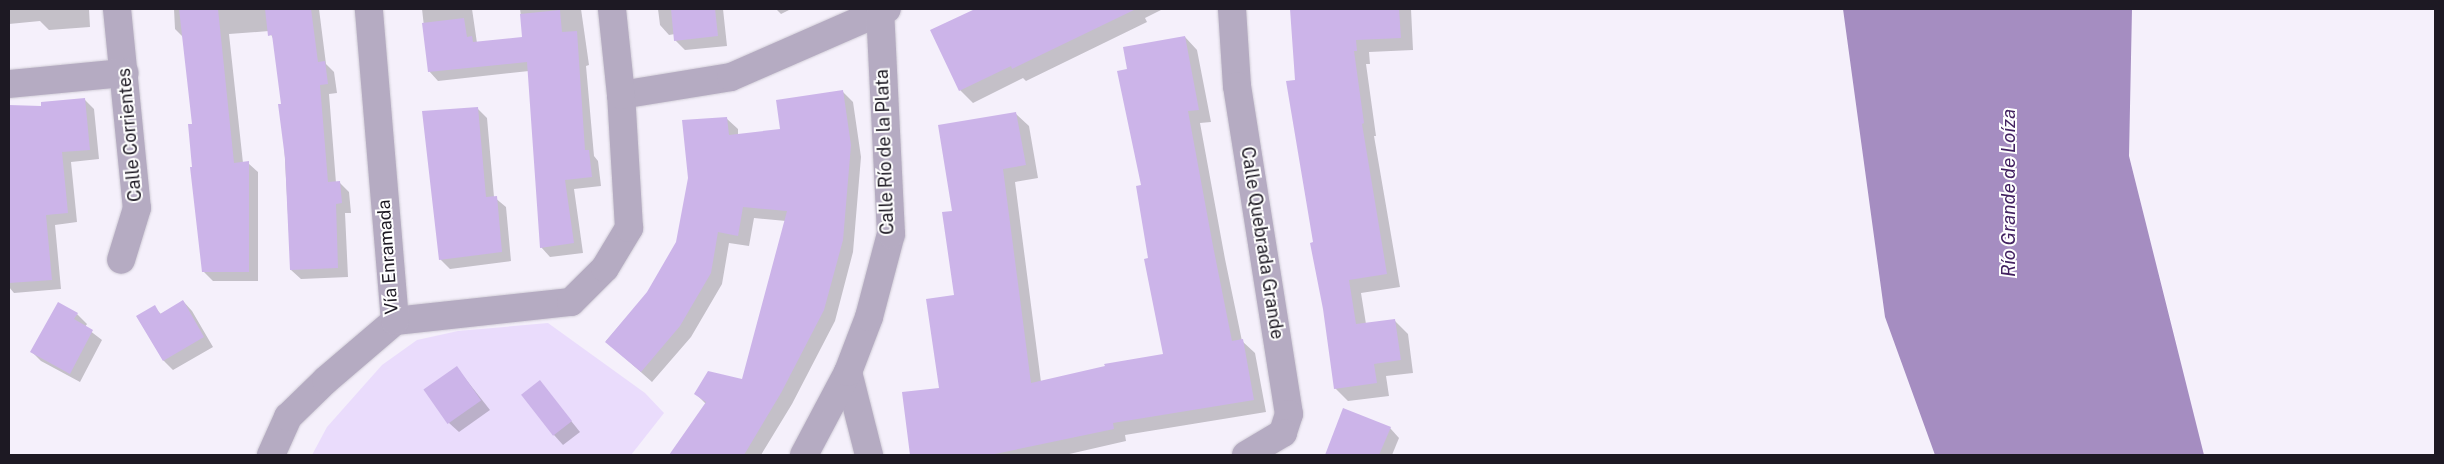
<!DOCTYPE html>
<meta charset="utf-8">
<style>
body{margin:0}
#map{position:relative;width:2444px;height:464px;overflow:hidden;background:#f5f0fb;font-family:"Public Sans",sans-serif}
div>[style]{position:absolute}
.green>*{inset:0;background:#eadcfc}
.water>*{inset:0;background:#a58dc1}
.shadow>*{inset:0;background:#0003}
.building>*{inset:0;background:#ccb4e9;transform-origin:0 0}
.roads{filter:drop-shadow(0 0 1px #d2ced8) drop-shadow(0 0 1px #d2ced8)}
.minor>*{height:28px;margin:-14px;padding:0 14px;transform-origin:14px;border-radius:14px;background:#b5abc2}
span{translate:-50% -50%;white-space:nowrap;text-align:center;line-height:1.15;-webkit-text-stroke:4px #fff;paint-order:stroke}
.street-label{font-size:18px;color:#1d1923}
.water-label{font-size:19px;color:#422160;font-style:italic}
.frame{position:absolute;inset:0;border:10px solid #1d1923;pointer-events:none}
</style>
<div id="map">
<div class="green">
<i style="clip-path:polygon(548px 323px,645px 393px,664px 413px,631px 455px,312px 455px,327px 427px,382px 365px,417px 340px,458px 331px)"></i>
</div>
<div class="water">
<i style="clip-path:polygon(1843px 9px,2132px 9px,2129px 156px,2204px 455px,1935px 455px,1885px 317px)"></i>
</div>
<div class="shadow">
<i style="clip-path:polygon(9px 9px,89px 9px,90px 27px,49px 30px,40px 21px,9px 24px)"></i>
<i style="clip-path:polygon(174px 9px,319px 9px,326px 64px,334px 72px,337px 93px,329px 94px,336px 183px,339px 182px,349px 192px,351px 213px,345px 213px,348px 277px,301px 279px,291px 270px,282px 105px,274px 40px,269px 31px,229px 34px,243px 163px,248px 163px,258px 172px,258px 281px,213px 281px,203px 271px,193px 168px,194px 125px,183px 37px,175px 29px)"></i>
<i style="clip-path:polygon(422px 9px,472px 9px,477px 43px,524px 38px,520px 9px,581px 9px,589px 65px,586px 66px,594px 156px,598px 161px,601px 186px,574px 189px,583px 253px,550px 257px,541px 247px,529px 71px,438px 81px,429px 71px)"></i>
<i style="clip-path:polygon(658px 9px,723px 9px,727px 46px,685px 50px,675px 40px,675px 34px,669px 35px,660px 25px)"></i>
<i style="clip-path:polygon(776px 9px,791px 9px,781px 14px)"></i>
<i style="clip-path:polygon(982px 9px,1163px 9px,1145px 18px,1147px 22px,1026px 81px,1023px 78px,973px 103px,960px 90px,972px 14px)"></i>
<i style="clip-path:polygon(1291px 9px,1411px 9px,1413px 50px,1369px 52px,1370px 64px,1366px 64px,1376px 136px,1374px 136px,1400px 287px,1361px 293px,1366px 324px,1395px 321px,1408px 334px,1413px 373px,1386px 376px,1389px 396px,1348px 401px,1335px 388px,1315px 243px,1296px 81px)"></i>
<i style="clip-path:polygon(1185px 37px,1197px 50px,1211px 122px,1200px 123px,1225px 259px,1242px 341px,1255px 353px,1266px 412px,1125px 435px,1126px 441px,1065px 455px,911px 455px,904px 393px,940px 389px,955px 296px,954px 212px,1016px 114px,1029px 126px,1038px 178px,1015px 182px,1041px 382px,1164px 356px,1150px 259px,1128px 70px)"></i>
<i style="clip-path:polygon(842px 91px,853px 102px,861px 157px,853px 252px,835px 321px,792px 404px,761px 455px,676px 455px,673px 452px,706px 404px,696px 394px,743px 380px,786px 221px,754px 218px,749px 246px,729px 243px,722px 284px,691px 337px,652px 382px,606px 341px,648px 293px,677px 243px,726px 118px,738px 129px,738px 135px,782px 131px)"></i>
<i style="clip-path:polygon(84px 99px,94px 109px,99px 159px,71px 162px,77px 222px,55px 225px,61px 289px,14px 293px,9px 287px,9px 107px,42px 107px)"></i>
<i style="clip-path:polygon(477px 108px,487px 118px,494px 197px,506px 207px,511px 261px,450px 269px,440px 259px)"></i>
<i style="clip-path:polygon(183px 301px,192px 311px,213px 347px,173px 370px,164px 361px,138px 317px,154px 307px,161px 314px)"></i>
<i style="clip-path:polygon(77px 314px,87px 324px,85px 327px,102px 340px,80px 382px,41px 361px,31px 351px)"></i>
<i style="clip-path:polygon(457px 368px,490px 410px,459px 432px,449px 423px)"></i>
<i style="clip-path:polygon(539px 381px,580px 432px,563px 445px,554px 435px)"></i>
<i style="clip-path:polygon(1344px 410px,1390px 428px,1399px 438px,1392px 455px,1326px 455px)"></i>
</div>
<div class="building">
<i style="clip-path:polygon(179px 9px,218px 9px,234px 163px,249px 161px,249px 272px,202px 272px,190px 167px,192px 167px,188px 124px,192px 124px)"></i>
<i style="clip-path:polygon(265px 9px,311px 9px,318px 62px,325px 61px,328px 84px,320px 85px,328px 182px,340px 181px,342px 203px,336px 204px,338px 268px,290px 270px,285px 158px,278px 104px,281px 104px,272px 35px,268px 36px)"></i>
<i style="clip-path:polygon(671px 9px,715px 9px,718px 36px,674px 41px)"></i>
<i style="clip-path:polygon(975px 9px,1136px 9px,1012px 69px,1011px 66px,959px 91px,930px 30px)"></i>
<i style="clip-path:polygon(1290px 9px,1399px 9px,1401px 38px,1356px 40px,1357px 51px,1354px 51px,1364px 123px,1362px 124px,1387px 274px,1349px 280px,1356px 324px,1395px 319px,1401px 360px,1374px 364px,1377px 383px,1334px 389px,1323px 309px,1310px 243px,1313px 242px,1286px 81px,1295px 80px)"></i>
<i style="clip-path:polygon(560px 10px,562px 32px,577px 31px,585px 150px,589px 150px,592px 177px,565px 180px,574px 243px,540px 248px,527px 62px,428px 72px,422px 23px,464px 18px,467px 37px,472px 36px,473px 42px,522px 37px,520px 14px)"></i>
<i style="clip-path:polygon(1185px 36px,1199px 110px,1188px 111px,1213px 246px,1232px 341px,1243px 339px,1254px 400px,1113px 423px,1114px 429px,990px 455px,910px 455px,902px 392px,939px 388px,926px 299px,954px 295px,942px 212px,952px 211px,938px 125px,1016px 112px,1026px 165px,1003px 169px,1031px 383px,1105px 366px,1104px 364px,1163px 354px,1144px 259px,1148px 258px,1136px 186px,1141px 185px,1117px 71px,1127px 69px,1123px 47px)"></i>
<i style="clip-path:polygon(843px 90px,851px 145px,843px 240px,824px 310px,781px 393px,744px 455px,669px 455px,706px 402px,694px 394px,708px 371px,742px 379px,787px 211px,743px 207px,738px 236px,718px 232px,711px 273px,680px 326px,641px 372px,605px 342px,647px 292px,676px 242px,688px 178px,682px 120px,727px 117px,729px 135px,780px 129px,776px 100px)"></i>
<i style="clip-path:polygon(85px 98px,90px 150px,62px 152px,68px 213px,46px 215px,52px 280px,9px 283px,9px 105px,41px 106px,41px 102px)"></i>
<i style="clip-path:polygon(478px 107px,486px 197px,497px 196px,502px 252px,439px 260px,422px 111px)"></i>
<i style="clip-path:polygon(183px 300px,204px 337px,163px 361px,136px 316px,155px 305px,160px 314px)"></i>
<i style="clip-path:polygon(58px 302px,78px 313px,74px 319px,93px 330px,70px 374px,30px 352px)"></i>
<i style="left:457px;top:366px;width:42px;height:41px;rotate:55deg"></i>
<i style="left:540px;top:380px;width:52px;height:24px;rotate:52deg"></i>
<i style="clip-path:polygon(1343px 408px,1391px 427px,1379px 455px,1325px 455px)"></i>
</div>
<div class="roads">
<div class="minor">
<i style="left:117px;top:9px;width:200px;rotate:84.3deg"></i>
<i style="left:137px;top:208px;width:54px;rotate:107.1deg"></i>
<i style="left:1232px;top:9px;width:77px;rotate:86.3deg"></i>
<i style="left:1237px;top:86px;width:332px;rotate:81deg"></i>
<i style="left:1289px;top:414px;width:20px;rotate:108deg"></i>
<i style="left:1283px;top:433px;width:43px;rotate:149.3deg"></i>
<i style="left:9px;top:84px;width:116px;rotate:-5.5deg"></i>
<i style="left:621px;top:95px;width:111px;rotate:-9.3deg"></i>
<i style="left:731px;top:77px;width:170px;rotate:-23.6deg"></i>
<i style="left:395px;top:321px;width:177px;rotate:-6.2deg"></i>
<i style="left:571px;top:302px;width:48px;rotate:-45deg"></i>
<i style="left:605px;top:268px;width:47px;rotate:-59deg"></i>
<i style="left:629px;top:228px;width:133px;rotate:-93.4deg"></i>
<i style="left:621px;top:95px;width:86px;rotate:-96deg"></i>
<i style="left:848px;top:372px;width:86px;rotate:75.8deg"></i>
<i style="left:271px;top:455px;width:42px;rotate:-65.9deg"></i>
<i style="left:288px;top:417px;width:53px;rotate:-44.2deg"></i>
<i style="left:326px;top:380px;width:91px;rotate:-40.5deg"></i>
<i style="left:395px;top:321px;width:313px;rotate:-94.8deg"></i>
<i style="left:804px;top:455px;width:94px;rotate:-62.1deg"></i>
<i style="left:848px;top:372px;width:59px;rotate:-69.1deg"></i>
<i style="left:869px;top:317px;width:86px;rotate:-75.2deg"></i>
<i style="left:891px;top:234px;width:222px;rotate:-92.8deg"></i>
</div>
</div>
<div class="street-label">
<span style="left:130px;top:135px;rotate:-95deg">Calle Corrientes</span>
<span style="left:885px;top:152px;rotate:-92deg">Calle Río de la Plata</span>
<span style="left:1262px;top:243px;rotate:81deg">Calle Quebrada Grande</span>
<span style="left:388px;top:257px;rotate:-94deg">Vía Enramada</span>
</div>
<div class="water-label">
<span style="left:2009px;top:193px;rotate:-90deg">Río Grande de Loíza</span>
</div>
<div class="frame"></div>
</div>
